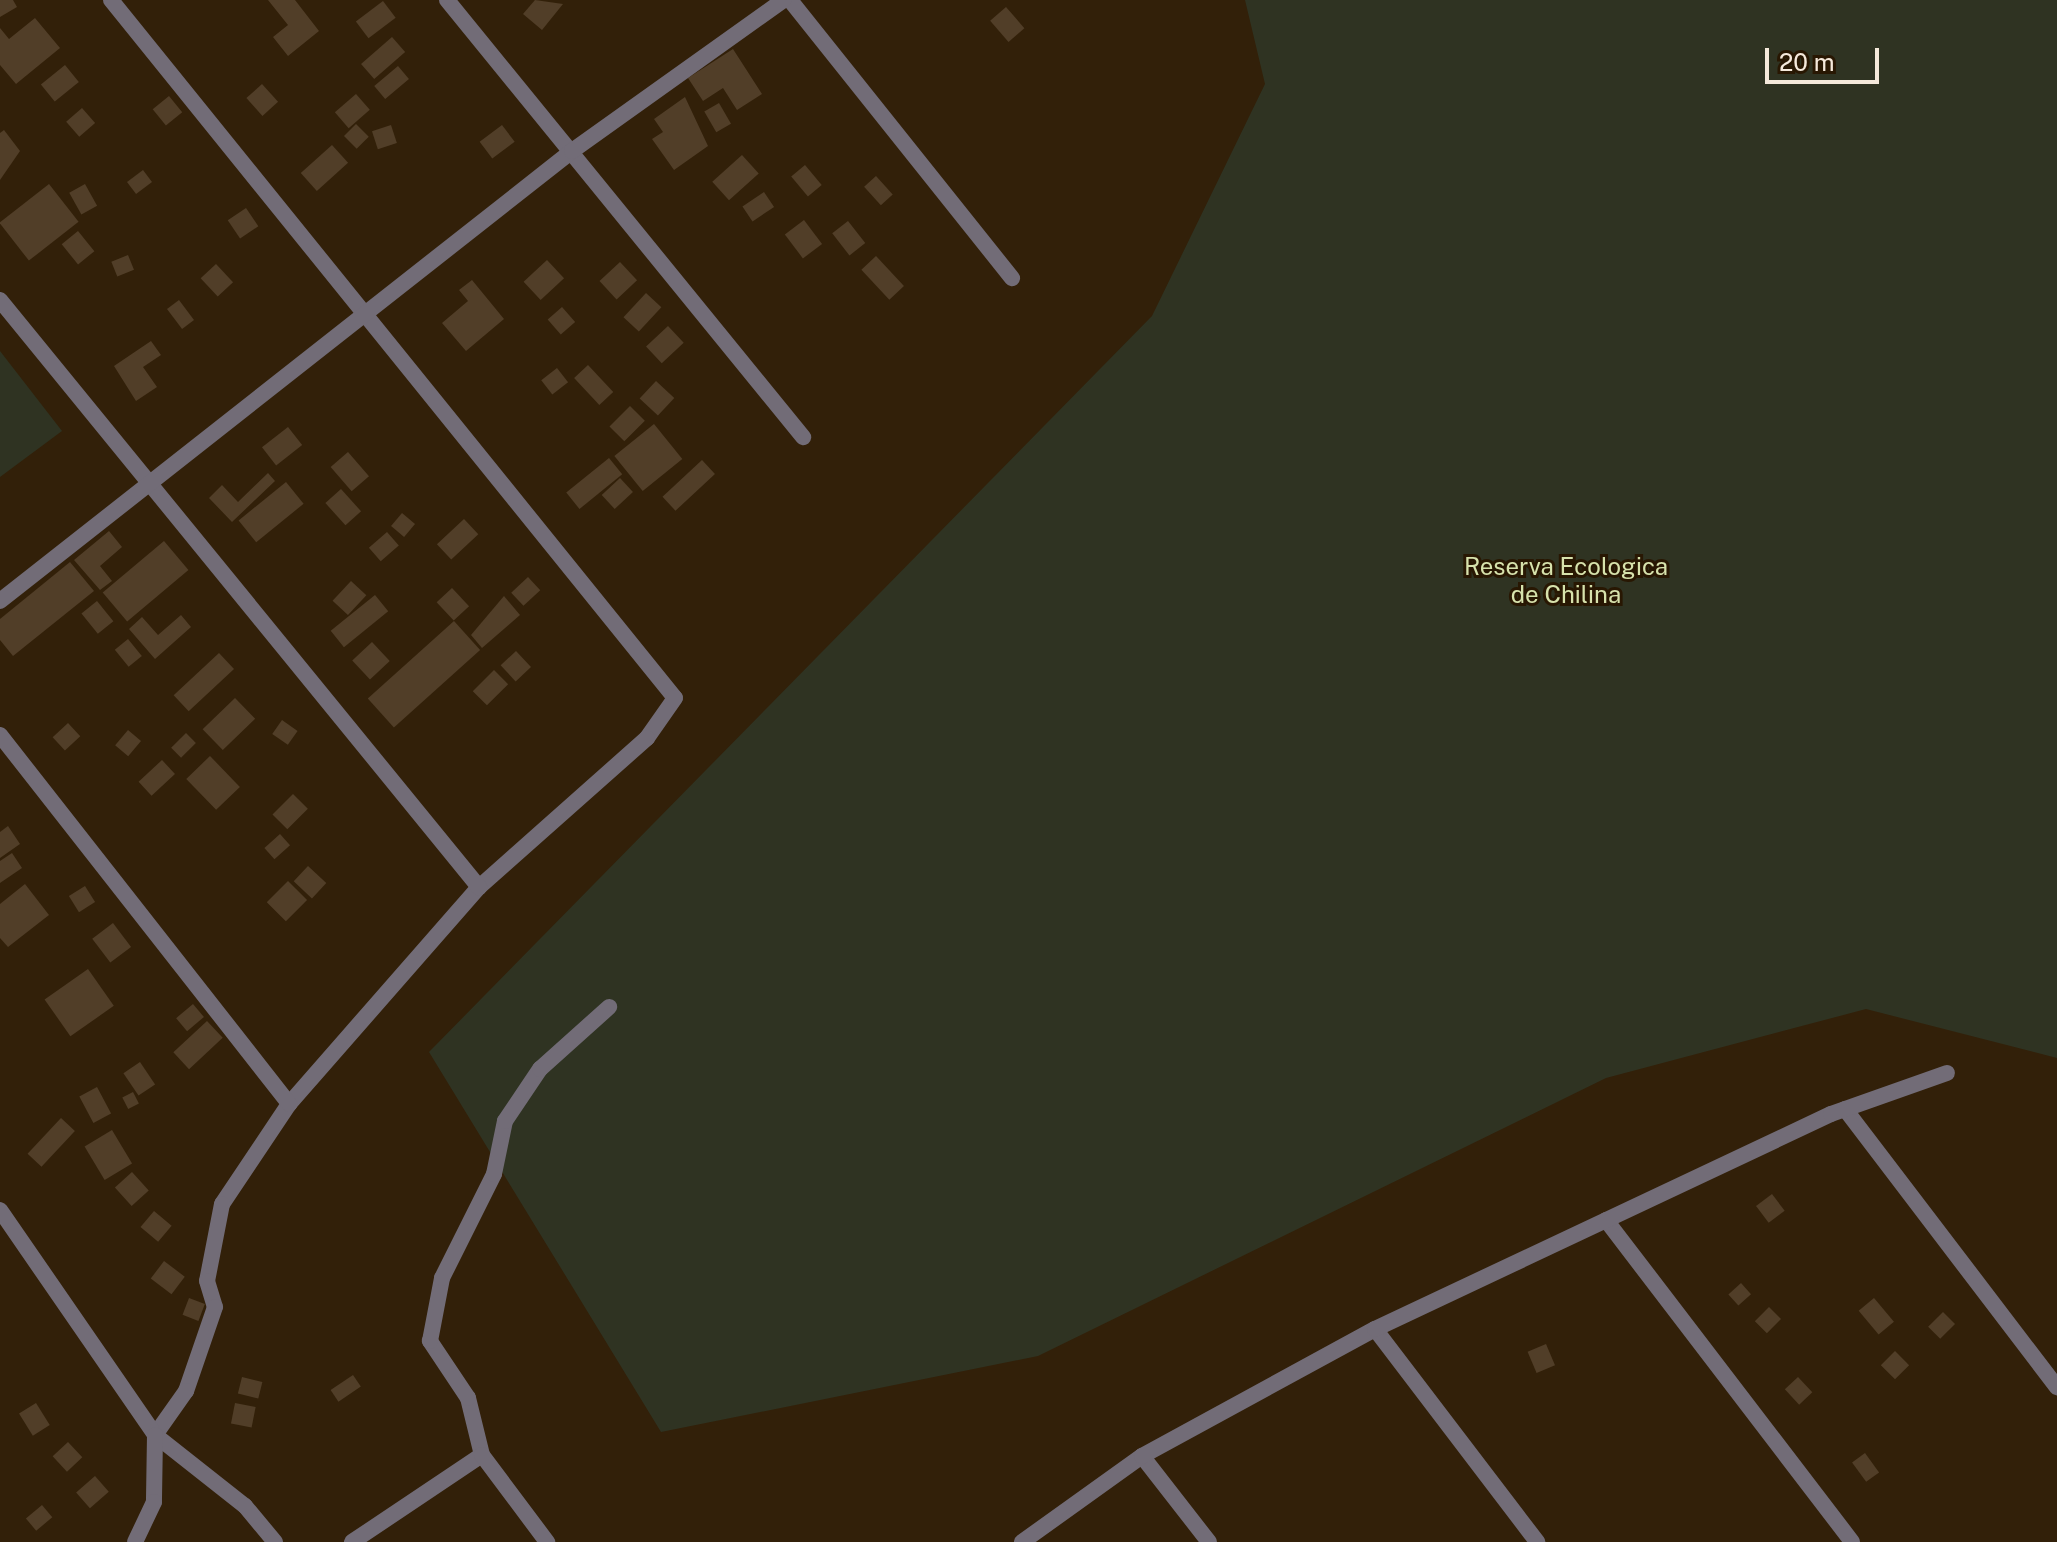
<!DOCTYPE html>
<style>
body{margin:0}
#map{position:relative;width:2057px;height:1542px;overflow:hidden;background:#322009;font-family:"Public Sans",sans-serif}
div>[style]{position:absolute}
.green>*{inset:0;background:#2f3322}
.building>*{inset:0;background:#513e28;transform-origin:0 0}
.street>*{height:16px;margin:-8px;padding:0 8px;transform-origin:8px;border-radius:8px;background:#726c77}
span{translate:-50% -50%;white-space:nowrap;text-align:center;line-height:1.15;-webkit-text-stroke:6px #281702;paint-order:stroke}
.park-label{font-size:24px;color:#d7e2ac}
.scale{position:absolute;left:1765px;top:48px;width:114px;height:36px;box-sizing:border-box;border:4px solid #f5e9db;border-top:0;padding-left:10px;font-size:24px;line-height:28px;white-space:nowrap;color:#f5e9db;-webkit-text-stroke:6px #281702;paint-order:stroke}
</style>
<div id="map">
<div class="green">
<i style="clip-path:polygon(1245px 0,2057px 0,2057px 1058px,1866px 1009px,1606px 1078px,1038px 1356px,661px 1432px,429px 1052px,1152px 316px,1265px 84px)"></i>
<i style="clip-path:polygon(0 351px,62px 431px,0 477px)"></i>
</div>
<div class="building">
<i style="clip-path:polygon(0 0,13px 0,17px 7px,0 17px)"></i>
<i style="clip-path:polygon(268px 0,295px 0,319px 31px,288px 56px,273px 37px,288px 25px)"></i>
<i style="clip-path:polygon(535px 0,563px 4px,542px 30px,523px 14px)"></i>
<i style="left:383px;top:1px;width:21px;height:34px;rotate:53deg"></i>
<i style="left:1006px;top:7px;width:28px;height:21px;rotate:49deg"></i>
<i style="clip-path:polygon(35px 18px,60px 48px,16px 84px,0 65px,0 28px,9px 39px)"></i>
<i style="left:392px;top:37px;width:20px;height:41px;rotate:49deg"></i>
<i style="clip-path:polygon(733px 49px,762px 94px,737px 110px,723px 88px,703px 101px,688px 78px)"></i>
<i style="left:65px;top:65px;width:22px;height:31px;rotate:51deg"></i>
<i style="left:398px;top:66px;width:17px;height:31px;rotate:50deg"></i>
<i style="left:262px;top:84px;width:24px;height:21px;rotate:48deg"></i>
<i style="left:356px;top:94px;width:21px;height:28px;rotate:49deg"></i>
<i style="left:169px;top:96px;width:21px;height:21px;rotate:51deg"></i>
<i style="clip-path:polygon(685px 97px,708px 146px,674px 170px,652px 139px,663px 132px,654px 119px)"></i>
<i style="left:719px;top:103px;width:24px;height:17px;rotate:60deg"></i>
<i style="left:82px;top:108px;width:20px;height:21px;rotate:49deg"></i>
<i style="left:356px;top:124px;width:18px;height:17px;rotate:45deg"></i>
<i style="left:391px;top:125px;width:19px;height:20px;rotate:72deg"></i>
<i style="left:502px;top:125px;width:21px;height:28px;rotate:53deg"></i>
<i style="clip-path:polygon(4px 130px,20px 151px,0 180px,0 133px)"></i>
<i style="left:332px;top:145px;width:24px;height:42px;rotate:48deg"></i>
<i style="left:742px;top:155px;width:25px;height:40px;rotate:48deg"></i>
<i style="left:805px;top:165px;width:26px;height:18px;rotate:50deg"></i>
<i style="left:143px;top:170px;width:15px;height:20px;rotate:53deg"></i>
<i style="left:876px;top:176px;width:25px;height:16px;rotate:48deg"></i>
<i style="left:49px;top:184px;width:48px;height:63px;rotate:52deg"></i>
<i style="left:85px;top:184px;width:25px;height:18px;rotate:61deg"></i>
<i style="left:764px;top:192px;width:18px;height:26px;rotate:56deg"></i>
<i style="left:246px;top:208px;width:22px;height:22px;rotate:56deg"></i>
<i style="left:804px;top:220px;width:30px;height:24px;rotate:53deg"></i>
<i style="left:848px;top:221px;width:28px;height:20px;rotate:52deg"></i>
<i style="left:78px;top:231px;width:26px;height:21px;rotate:51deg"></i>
<i style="left:128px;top:255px;width:16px;height:18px;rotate:68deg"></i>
<i style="left:876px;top:256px;width:41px;height:20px;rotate:47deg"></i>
<i style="left:547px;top:260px;width:25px;height:32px;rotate:47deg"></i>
<i style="left:620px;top:262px;width:25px;height:28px;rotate:47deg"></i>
<i style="left:216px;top:264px;width:25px;height:21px;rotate:47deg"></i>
<i style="clip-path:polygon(472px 280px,504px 319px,466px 351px,442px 323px,468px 301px,459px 290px)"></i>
<i style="left:646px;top:293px;width:21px;height:33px;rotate:43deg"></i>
<i style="left:179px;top:300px;width:25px;height:15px;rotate:53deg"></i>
<i style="left:562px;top:307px;width:20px;height:19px;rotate:49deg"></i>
<i style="left:668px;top:326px;width:23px;height:30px;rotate:47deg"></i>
<i style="clip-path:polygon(151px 341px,161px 355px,143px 367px,157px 387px,136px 401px,114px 366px)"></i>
<i style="left:588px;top:365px;width:37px;height:19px;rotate:47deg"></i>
<i style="left:557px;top:368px;width:18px;height:20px;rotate:52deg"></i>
<i style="left:656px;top:381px;width:25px;height:24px;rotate:43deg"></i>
<i style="left:630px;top:406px;width:21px;height:29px;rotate:45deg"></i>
<i style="left:654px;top:424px;width:45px;height:51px;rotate:51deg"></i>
<i style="left:288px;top:427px;width:23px;height:33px;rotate:52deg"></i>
<i style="left:348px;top:452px;width:32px;height:23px;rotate:49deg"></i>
<i style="left:609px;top:458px;width:21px;height:55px;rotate:51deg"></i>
<i style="left:702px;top:460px;width:19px;height:54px;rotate:47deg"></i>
<i style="clip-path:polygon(268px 473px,275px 481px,232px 522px,209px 498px,222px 485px,238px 502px)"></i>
<i style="left:620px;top:478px;width:19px;height:25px;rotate:47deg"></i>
<i style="left:286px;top:482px;width:28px;height:61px;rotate:51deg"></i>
<i style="left:341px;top:489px;width:30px;height:21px;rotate:48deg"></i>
<i style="left:402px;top:513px;width:17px;height:17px;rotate:40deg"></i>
<i style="left:464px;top:519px;width:21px;height:37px;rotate:47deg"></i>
<i style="clip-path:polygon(109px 531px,122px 547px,100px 566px,112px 581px,100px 590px,74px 560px)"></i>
<i style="left:387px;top:532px;width:18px;height:24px;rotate:49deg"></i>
<i style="left:164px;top:541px;width:38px;height:80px;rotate:50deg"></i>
<i style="clip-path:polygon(70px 562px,94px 591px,13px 656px,0 640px,0 619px)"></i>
<i style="left:528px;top:577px;width:18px;height:23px;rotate:47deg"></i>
<i style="left:351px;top:581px;width:21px;height:27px;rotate:43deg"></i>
<i style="left:452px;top:588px;width:25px;height:21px;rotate:47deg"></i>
<i style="left:375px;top:595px;width:21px;height:57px;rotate:51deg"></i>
<i style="clip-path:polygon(504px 596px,520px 615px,482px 648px,471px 635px)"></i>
<i style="left:97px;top:601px;width:26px;height:20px;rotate:51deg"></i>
<i style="clip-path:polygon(181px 615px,191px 627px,155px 659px,129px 629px,142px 617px,158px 635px)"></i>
<i style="left:454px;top:621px;width:39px;height:116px;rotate:48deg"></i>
<i style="left:128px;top:639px;width:22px;height:17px;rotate:51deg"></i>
<i style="left:372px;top:642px;width:26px;height:27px;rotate:47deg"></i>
<i style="left:516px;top:651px;width:22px;height:21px;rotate:47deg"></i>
<i style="left:219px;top:653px;width:22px;height:62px;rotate:47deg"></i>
<i style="left:494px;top:670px;width:20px;height:30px;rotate:45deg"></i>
<i style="left:235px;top:698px;width:29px;height:45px;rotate:46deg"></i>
<i style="left:282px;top:720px;width:19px;height:17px;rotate:35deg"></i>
<i style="left:68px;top:723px;width:18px;height:21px;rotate:47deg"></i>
<i style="left:128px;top:730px;width:17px;height:20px;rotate:40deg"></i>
<i style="left:186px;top:733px;width:14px;height:21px;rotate:45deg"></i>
<i style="left:210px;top:756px;width:43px;height:33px;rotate:46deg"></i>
<i style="left:162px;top:760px;width:19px;height:32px;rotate:47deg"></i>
<i style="left:293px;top:794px;width:21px;height:29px;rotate:45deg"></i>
<i style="clip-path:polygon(8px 826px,20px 844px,0 858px,0 832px)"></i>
<i style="left:280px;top:834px;width:15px;height:21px;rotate:48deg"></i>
<i style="clip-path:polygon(12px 853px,22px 868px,0 883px,0 861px)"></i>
<i style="left:308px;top:866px;width:25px;height:21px;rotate:43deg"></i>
<i style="left:288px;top:881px;width:27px;height:30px;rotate:45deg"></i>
<i style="clip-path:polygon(25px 884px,49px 915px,8px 947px,0 938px,0 904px)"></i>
<i style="left:85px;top:886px;width:19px;height:19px;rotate:58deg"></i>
<i style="left:113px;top:923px;width:30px;height:26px;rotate:53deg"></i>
<i style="left:88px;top:969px;width:45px;height:53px;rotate:55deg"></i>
<i style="left:193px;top:1004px;width:17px;height:22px;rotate:50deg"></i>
<i style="left:207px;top:1021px;width:23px;height:46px;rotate:47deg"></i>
<i style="left:140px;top:1062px;width:27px;height:20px;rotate:56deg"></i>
<i style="left:97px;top:1087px;width:30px;height:20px;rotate:62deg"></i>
<i style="left:133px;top:1092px;width:13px;height:12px;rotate:63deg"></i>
<i style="left:61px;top:1118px;width:19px;height:49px;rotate:43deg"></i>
<i style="left:112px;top:1130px;width:39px;height:32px;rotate:59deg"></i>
<i style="left:132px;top:1172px;width:25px;height:23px;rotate:48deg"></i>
<i style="left:1772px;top:1194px;width:21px;height:20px;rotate:53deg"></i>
<i style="left:154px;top:1211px;width:23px;height:21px;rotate:40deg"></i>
<i style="left:164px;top:1261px;width:26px;height:22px;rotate:37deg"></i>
<i style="left:1741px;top:1283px;width:15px;height:17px;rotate:48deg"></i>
<i style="left:189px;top:1298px;width:17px;height:18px;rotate:21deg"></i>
<i style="left:1874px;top:1298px;width:31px;height:20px;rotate:50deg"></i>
<i style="left:1769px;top:1307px;width:17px;height:20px;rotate:45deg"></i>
<i style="left:1943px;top:1312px;width:17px;height:21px;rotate:45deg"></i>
<i style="left:1546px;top:1344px;width:23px;height:20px;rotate:67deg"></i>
<i style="left:1895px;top:1351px;width:20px;height:20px;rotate:45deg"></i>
<i style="left:353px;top:1375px;width:14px;height:27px;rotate:56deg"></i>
<i style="left:242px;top:1377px;width:21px;height:17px;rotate:14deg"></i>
<i style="left:1798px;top:1377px;width:21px;height:18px;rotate:47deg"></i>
<i style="left:36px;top:1403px;width:26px;height:20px;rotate:58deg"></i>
<i style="left:235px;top:1403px;width:21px;height:21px;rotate:11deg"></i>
<i style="left:68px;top:1442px;width:21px;height:21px;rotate:47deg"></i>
<i style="left:1865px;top:1453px;width:24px;height:16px;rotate:54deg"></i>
<i style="left:95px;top:1476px;width:21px;height:25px;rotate:49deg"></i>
<i style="left:42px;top:1505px;width:16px;height:21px;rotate:50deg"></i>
</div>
<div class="street">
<i style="left:111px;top:0;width:897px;rotate:51.06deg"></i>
<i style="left:675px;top:698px;width:49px;rotate:125deg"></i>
<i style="left:647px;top:738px;width:225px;rotate:138.4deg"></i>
<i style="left:479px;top:887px;width:288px;rotate:131.2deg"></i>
<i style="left:289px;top:1104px;width:120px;rotate:123.8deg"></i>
<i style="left:222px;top:1204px;width:78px;rotate:101deg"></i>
<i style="left:207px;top:1281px;width:27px;rotate:73deg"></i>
<i style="left:215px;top:1307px;width:89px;rotate:109deg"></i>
<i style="left:186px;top:1391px;width:54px;rotate:125.2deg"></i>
<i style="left:155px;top:1435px;width:115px;rotate:38.3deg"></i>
<i style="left:245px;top:1506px;width:47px;rotate:50.2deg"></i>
<i style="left:447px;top:0;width:564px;rotate:50.83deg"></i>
<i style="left:790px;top:0;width:356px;rotate:51.4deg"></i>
<i style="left:0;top:300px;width:758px;rotate:50.79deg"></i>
<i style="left:0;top:601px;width:728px;rotate:-38.19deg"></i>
<i style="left:572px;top:151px;width:260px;rotate:-35.5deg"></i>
<i style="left:0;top:735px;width:469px;rotate:51.9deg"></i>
<i style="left:1845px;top:1109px;width:350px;rotate:52.7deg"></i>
<i style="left:0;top:1210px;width:273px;rotate:55.4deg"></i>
<i style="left:155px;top:1435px;width:67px;rotate:90.9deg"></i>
<i style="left:154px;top:1502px;width:44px;rotate:115.4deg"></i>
<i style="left:1606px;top:1220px;width:405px;rotate:52.6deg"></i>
<i style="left:1375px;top:1329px;width:268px;rotate:52.7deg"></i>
<i style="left:482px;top:1455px;width:59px;rotate:-103.8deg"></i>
<i style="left:468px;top:1398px;width:69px;rotate:-123.7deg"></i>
<i style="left:430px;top:1341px;width:64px;rotate:-79.2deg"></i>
<i style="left:442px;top:1278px;width:116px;rotate:-63.4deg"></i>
<i style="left:494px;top:1174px;width:54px;rotate:-78.3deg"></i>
<i style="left:505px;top:1121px;width:63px;rotate:-56.1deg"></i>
<i style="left:540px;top:1069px;width:93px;rotate:-41.9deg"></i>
<i style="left:1142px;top:1456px;width:109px;rotate:52.1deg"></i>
<i style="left:352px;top:1542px;width:156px;rotate:-33.8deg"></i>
<i style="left:482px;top:1455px;width:109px;rotate:53.2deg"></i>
<i style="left:1022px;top:1542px;width:148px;rotate:-35.6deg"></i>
<i style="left:1142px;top:1456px;width:265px;rotate:-28.6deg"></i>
<i style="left:1375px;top:1329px;width:504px;rotate:-25.24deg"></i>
<i style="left:1831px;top:1114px;width:123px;rotate:-19.5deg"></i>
</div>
<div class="park-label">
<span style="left:1566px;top:581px">Reserva Ecologica<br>de Chilina</span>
</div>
<div class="scale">20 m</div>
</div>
